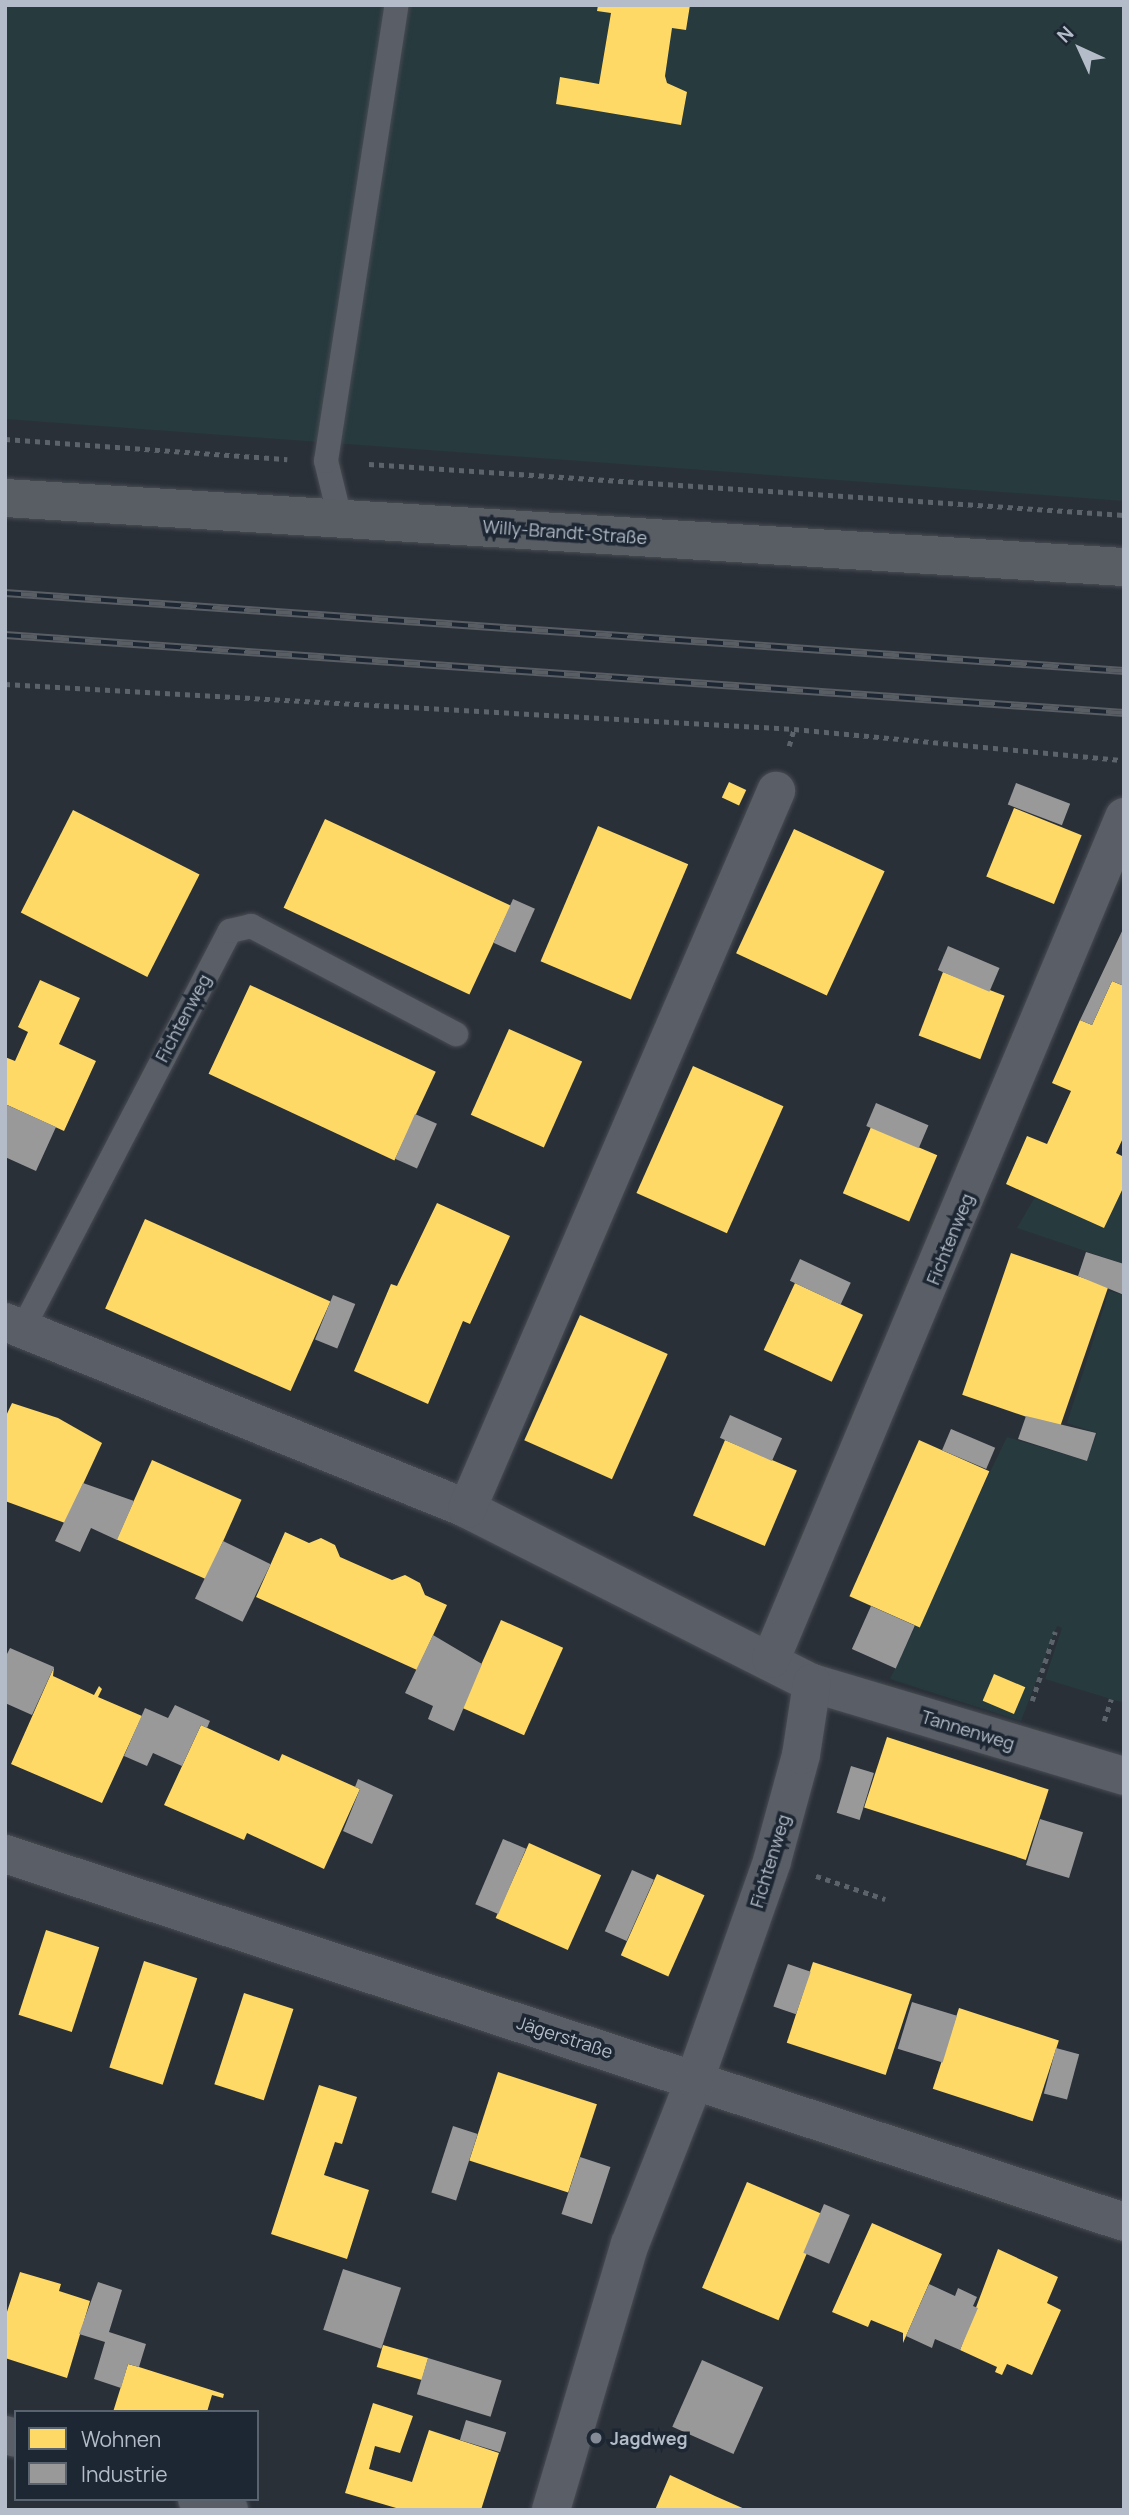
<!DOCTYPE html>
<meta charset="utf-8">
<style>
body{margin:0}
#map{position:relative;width:1129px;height:2515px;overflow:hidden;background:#2a3038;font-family:Manrope,sans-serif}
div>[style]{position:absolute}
.green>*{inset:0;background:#273a3e}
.homes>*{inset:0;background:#ffd966;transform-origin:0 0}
.industry>*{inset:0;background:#999;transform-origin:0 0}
.path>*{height:4.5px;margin-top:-2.25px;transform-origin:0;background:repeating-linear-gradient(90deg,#5d636a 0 5px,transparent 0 10px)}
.roads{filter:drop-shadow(0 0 2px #484c53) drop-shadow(0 0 2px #484c53)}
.lane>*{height:24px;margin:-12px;padding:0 12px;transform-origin:12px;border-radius:12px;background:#5a5e66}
.street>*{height:38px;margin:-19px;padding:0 19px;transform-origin:19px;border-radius:19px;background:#5a5e66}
.secondary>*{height:38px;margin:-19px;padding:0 19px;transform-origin:19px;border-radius:19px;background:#595d64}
.rail>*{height:8px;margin-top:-4px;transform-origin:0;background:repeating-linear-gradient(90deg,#1d2633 0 16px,#595d64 0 32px);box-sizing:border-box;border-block:2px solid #595d64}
.dots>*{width:19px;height:19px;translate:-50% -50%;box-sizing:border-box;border:4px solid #1d2633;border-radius:50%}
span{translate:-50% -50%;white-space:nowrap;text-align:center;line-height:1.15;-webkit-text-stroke:7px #1d2633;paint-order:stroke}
.street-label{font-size:18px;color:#b4bcc9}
.poi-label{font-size:18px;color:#b4bcc9;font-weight:700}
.left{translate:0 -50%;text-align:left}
.frame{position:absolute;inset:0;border:7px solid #b4bcc9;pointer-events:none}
.legend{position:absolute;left:14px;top:2410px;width:245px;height:91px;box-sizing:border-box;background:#1d2633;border:2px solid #59626f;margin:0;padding:9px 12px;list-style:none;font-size:21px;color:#b4bcc9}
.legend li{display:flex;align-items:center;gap:14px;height:35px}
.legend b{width:35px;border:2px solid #59626f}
.north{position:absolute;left:1045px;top:14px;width:70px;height:70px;-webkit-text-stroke:5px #1d2633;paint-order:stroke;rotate:315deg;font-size:19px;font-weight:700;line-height:28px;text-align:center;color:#b4bcc9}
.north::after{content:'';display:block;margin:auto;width:24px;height:32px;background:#b4bcc9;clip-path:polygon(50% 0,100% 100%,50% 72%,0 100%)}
</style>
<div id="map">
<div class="green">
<i style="clip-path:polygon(5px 5px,1124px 5px,1124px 501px,5px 419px)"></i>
<i style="clip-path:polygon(1124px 1186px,1124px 1264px,1017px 1228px,1035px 1197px,1104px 1228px)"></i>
<i style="clip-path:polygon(1109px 1291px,1124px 1295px,1124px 1703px,1045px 1679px,1062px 1628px,1057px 1626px,1021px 1721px,890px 1679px,1007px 1437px,1087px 1461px,1097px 1433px,1067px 1423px)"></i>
</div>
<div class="homes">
<i style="clip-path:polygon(598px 5px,690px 5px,686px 30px,672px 28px,665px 76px,667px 83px,687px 92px,681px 125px,556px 104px,560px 77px,599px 84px,611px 13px,597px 11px)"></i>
<i style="left:729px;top:782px;width:19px;height:17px;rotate:25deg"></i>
<i style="left:1014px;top:808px;width:73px;height:74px;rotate:22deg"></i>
<i style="left:73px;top:810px;width:142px;height:115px;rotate:27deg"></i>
<i style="left:325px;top:819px;width:205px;height:98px;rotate:25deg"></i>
<i style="left:598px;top:826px;width:98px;height:147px;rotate:23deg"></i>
<i style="left:794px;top:829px;width:100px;height:137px;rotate:25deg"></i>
<i style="left:943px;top:972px;width:66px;height:68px;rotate:21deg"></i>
<i style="clip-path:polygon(40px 980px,80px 998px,59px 1044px,96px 1061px,64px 1131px,5px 1104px,5px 1057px,15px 1061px,28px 1032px,18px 1027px)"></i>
<i style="clip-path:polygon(1112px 981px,1124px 986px,1124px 1136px,1116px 1153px,1124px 1157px,1124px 1186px,1104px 1228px,1006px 1184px,1027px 1136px,1047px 1144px,1071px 1091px,1052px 1083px,1080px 1020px,1092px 1025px)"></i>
<i style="left:250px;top:985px;width:205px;height:98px;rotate:25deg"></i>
<i style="left:509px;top:1029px;width:80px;height:94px;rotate:24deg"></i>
<i style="left:693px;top:1066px;width:99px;height:139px;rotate:24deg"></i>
<i style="left:871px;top:1127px;width:72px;height:72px;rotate:23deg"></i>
<i style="clip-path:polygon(437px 1203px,510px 1236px,470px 1324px,463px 1321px,428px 1404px,354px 1371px,391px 1284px,397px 1286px)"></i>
<i style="left:145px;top:1219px;width:203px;height:98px;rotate:24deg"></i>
<i style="left:1011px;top:1253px;width:103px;height:150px;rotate:19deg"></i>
<i style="left:795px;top:1283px;width:75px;height:74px;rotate:25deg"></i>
<i style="left:580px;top:1315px;width:96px;height:137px;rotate:24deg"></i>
<i style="clip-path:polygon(12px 1403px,58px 1418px,102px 1443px,65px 1523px,5px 1501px,5px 1418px)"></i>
<i style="left:725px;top:1440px;width:78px;height:82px;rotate:23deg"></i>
<i style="left:919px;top:1440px;width:77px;height:171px;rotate:24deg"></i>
<i style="left:152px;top:1460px;width:98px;height:87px;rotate:24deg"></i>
<i style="clip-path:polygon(285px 1532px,309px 1543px,321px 1538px,335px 1545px,340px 1557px,392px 1580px,405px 1575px,420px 1583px,425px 1595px,447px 1605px,417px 1670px,256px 1597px)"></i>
<i style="left:501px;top:1620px;width:68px;height:96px;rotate:24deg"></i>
<i style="clip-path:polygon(54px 1667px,53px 1676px,94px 1695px,99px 1686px,102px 1689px,98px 1697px,142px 1716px,102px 1803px,11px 1764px)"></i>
<i style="left:994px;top:1674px;width:34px;height:29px;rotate:23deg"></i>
<i style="clip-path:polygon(201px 1725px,279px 1761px,282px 1754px,360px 1789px,324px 1869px,247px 1833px,244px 1840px,164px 1805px)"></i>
<i style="left:887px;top:1737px;width:170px;height:74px;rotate:18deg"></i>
<i style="left:529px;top:1843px;width:79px;height:82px;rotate:24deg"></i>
<i style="left:657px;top:1874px;width:52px;height:89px;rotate:24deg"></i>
<i style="left:46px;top:1930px;width:56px;height:89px;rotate:18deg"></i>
<i style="left:144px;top:1961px;width:56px;height:112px;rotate:18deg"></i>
<i style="left:813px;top:1962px;width:104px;height:85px;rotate:18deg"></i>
<i style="left:244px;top:1993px;width:52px;height:96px;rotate:18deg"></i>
<i style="left:959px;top:2008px;width:105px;height:85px;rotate:18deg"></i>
<i style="left:498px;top:2072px;width:104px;height:93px;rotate:18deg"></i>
<i style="clip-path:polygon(319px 2085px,357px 2097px,342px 2144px,335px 2142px,324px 2175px,369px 2190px,347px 2259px,271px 2234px)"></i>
<i style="left:747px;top:2182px;width:83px;height:115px;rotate:23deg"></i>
<i style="clip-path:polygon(872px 2223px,942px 2254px,903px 2343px,903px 2333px,871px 2320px,868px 2327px,832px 2312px)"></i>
<i style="clip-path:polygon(998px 2249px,1058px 2277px,1047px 2303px,1061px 2310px,1032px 2375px,1007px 2364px,1002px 2375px,995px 2372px,997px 2367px,960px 2350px)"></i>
<i style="clip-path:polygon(20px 2272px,61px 2284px,59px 2291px,90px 2301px,67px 2378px,5px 2358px,5px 2318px)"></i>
<i style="left:383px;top:2345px;width:47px;height:23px;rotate:16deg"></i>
<i style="clip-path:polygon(128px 2364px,139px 2367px,224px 2394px,223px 2398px,212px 2395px,207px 2412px,113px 2412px)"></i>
<i style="clip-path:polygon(373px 2403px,413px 2416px,400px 2453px,375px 2446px,369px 2469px,412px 2482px,429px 2430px,499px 2453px,481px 2510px,403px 2510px,345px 2493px)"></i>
<i style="clip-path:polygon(670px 2475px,715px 2496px,747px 2510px,655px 2510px)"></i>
</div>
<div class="industry">
<i style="left:1016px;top:783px;width:58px;height:23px;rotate:21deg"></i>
<i style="left:513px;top:899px;width:24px;height:48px;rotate:24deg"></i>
<i style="clip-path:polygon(1124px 927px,1124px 986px,1112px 981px,1092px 1025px,1080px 1020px)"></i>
<i style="left:948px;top:946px;width:56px;height:26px;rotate:23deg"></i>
<i style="left:876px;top:1103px;width:57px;height:25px;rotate:23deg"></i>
<i style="clip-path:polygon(5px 1104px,56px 1127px,36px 1171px,5px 1157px)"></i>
<i style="left:415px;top:1114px;width:24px;height:49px;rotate:24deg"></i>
<i style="clip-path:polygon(1086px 1252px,1124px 1264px,1124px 1295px,1078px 1276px)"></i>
<i style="left:800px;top:1259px;width:56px;height:24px;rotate:25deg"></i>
<i style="left:333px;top:1295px;width:24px;height:48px;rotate:22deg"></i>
<i style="left:730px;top:1415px;width:57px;height:25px;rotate:24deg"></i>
<i style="clip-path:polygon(1026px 1416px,1096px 1433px,1087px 1461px,1018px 1439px)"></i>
<i style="left:951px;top:1429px;width:48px;height:23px;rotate:23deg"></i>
<i style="clip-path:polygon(83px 1483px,134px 1501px,117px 1540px,91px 1528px,80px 1552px,55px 1541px)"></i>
<i style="left:223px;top:1541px;width:53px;height:64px;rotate:26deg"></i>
<i style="left:871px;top:1606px;width:48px;height:47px;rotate:24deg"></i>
<i style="clip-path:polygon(433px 1635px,482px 1664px,454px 1731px,428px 1719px,433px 1706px,405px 1693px)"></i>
<i style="clip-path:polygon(10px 1648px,54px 1667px,32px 1715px,5px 1703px,5px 1658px)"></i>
<i style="clip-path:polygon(175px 1705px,210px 1721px,207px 1728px,201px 1725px,182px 1766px,153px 1753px,147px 1766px,124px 1756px,145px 1708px,168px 1718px)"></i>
<i style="left:851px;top:1766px;width:24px;height:49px;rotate:17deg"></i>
<i style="clip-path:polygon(358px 1779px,393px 1795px,372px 1844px,343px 1831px,360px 1789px,355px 1787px)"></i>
<i style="left:1040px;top:1819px;width:45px;height:48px;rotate:17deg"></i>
<i style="left:503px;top:1839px;width:25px;height:71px;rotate:23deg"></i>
<i style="left:632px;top:1870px;width:24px;height:67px;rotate:24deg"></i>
<i style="left:788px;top:1964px;width:24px;height:45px;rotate:19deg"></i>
<i style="left:912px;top:2002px;width:47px;height:49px;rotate:17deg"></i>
<i style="left:1056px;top:2048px;width:24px;height:47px;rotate:15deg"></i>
<i style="left:453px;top:2126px;width:26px;height:70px;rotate:18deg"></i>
<i style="left:580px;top:2157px;width:32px;height:60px;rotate:18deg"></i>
<i style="left:824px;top:2204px;width:28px;height:53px;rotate:23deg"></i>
<i style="left:343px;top:2269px;width:61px;height:64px;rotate:18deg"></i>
<i style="clip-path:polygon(98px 2282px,122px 2290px,109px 2332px,146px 2344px,139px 2367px,128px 2364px,121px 2388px,94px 2379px,105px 2342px,79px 2334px)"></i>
<i style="clip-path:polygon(929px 2284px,955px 2296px,958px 2288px,977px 2297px,973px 2306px,978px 2308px,960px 2350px,935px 2339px,932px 2348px,906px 2336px)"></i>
<i style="left:428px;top:2358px;width:77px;height:38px;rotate:17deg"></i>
<i style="left:702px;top:2360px;width:67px;height:73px;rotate:24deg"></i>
<i style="left:466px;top:2420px;width:42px;height:21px;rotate:17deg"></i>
</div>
<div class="path">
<i style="left:5px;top:439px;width:283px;rotate:4.1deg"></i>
<i style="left:369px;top:464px;width:757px;rotate:3.86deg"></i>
<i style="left:5px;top:684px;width:790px;rotate:3.26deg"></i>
<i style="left:794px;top:729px;width:331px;rotate:5.4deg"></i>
<i style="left:789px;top:746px;width:18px;rotate:-74deg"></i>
<i style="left:1032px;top:1701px;width:73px;rotate:-71.6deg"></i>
<i style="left:1104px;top:1721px;width:23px;rotate:-72deg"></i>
<i style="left:816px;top:1876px;width:73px;rotate:18.4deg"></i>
</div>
<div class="roads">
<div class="lane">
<i style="left:340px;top:518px;width:59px;rotate:-103.8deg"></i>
<i style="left:326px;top:461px;width:461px;rotate:-81.2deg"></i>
<i style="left:22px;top:1330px;width:450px;rotate:-62.5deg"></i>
<i style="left:230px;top:931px;width:22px;rotate:-13deg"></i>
<i style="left:251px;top:926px;width:232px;rotate:27.8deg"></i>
</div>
<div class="street">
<i style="left:5px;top:1322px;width:498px;rotate:22deg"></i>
<i style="left:467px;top:1509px;width:386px;rotate:26.8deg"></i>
<i style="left:812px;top:1683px;width:326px;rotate:16.6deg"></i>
<i style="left:467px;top:1509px;width:782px;rotate:-66.71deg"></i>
<i style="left:771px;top:1659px;width:913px;rotate:-67.25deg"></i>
<i style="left:5px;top:1854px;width:1178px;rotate:18.2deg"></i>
<i style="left:5px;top:2435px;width:11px;rotate:15deg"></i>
<i style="left:197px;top:2499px;width:34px;rotate:19deg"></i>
<i style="left:551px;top:2510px;width:277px;rotate:-73.5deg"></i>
<i style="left:630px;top:2244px;width:177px;rotate:-68.5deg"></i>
<i style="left:695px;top:2079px;width:231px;rotate:-70.5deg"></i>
<i style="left:772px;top:1861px;width:110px;rotate:-74.7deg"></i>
<i style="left:801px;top:1755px;width:73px;rotate:-81.3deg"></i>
</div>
<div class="secondary">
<i style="left:5px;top:498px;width:1121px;rotate:3.53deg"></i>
</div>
</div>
<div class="rail">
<i style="left:5px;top:593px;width:1122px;rotate:3.99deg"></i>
<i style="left:5px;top:635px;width:1122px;rotate:3.99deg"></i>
</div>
<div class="dots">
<i style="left:596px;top:2438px;background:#848b96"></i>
</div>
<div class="street-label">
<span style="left:565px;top:532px;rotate:4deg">Willy-Brandt-Straße</span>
<span style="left:183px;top:1018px;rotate:-62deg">Fichtenweg</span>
<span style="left:950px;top:1239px;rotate:-68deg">Fichtenweg</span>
<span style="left:968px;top:1730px;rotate:17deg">Tannenweg</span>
<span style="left:770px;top:1861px;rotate:-73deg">Fichtenweg</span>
<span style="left:565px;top:2037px;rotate:18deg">Jägerstraße</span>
</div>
<div class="poi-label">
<span class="left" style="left:610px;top:2438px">Jagdweg</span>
</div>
<div class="frame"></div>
<ul class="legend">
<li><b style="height:19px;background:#ffd966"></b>Wohnen</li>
<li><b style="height:19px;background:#999"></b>Industrie</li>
</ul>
<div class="north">N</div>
</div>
